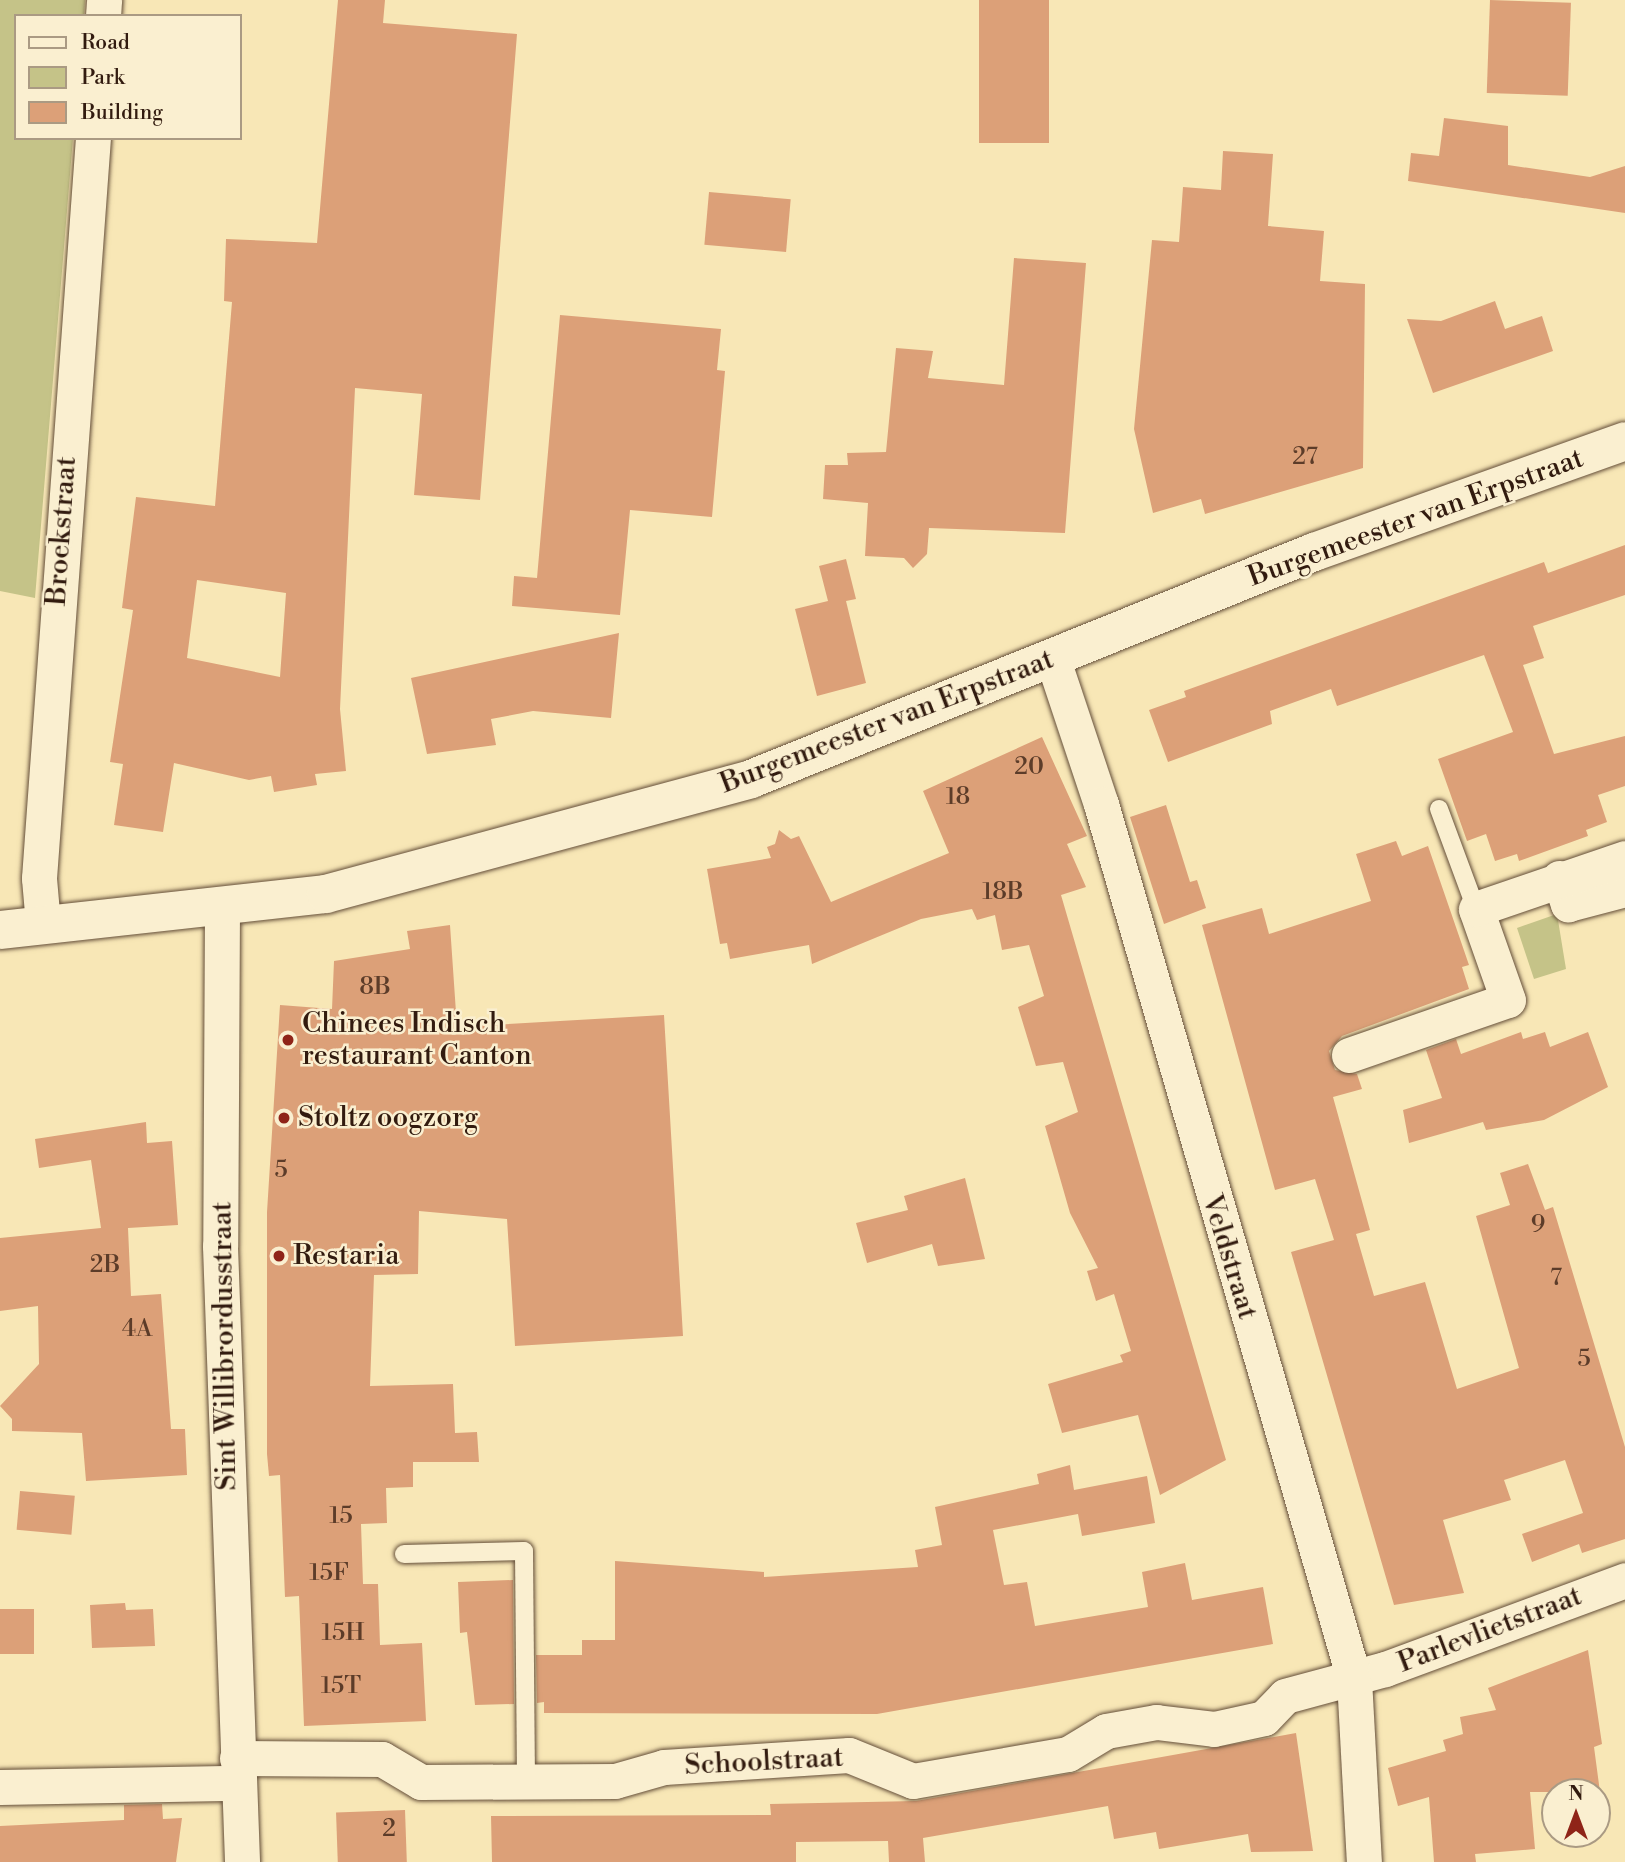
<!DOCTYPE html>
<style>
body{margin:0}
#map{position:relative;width:1625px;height:1862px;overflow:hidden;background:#f8e7b6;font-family:"Libre Bodoni",serif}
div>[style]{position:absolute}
.green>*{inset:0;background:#c5c388}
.building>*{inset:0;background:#dca078;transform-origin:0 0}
.roads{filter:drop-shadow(0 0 2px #644e39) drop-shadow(0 0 2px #644e39)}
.lane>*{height:18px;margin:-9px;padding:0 9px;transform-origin:9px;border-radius:9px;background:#faefd0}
.street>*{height:35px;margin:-17.5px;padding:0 17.5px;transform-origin:17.5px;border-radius:17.5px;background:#faefd0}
.secondary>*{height:38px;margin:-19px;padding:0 19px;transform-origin:19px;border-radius:19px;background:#faefd0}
.dots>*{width:19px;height:19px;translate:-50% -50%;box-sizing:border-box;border:4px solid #faefd0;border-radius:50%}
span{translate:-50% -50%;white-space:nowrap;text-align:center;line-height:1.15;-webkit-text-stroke:5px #faefd0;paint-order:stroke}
.number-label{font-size:24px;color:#5c3c29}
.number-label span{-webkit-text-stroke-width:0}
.street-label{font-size:28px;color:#321b0f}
.poi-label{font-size:28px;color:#321b0f}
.left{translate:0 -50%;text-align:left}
.legend{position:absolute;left:14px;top:14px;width:228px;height:126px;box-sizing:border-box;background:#faefd0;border:2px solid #aa9a83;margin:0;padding:9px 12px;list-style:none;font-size:21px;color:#321b0f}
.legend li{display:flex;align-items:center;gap:14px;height:35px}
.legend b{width:35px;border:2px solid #aa9a83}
.north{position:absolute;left:1541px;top:1778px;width:70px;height:70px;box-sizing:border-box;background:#faefd0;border:2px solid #aa9a83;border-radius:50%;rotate:0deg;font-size:19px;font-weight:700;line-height:28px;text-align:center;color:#321b0f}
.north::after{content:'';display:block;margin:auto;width:24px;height:32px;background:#8f2418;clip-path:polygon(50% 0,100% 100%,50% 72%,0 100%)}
</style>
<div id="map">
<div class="green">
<i style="clip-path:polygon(0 0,85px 0,84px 16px,16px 16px,16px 138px,73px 138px,35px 598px,0 591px)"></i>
<i style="clip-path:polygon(1557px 914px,1566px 969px,1534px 979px,1517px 928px)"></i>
</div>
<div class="building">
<i style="clip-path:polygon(evenodd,338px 0,385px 0,383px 23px,517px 34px,480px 500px,414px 495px,422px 394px,355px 388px,340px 709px,346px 771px,315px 774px,317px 785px,274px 792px,271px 776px,249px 780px,174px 763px,163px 832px,114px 825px,123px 764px,110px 762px,133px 610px,122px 608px,136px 497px,215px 506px,232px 302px,224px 301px,226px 239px,317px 243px,338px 0,197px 580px,286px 593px,280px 677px,187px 658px,197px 580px)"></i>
<i style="left:979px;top:0;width:70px;height:143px"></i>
<i style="left:1490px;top:0;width:81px;height:93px;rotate:2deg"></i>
<i style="clip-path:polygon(1444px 118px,1508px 126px,1508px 165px,1590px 177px,1625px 166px,1625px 213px,1408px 181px,1411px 153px,1439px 156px)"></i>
<i style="clip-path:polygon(1223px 151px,1273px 154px,1268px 226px,1324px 231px,1320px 281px,1365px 284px,1363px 468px,1205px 514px,1201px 499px,1153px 513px,1134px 429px,1152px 240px,1179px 242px,1183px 187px,1221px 190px)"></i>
<i style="left:709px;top:192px;width:82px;height:53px;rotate:5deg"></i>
<i style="clip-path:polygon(1014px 258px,1086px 263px,1065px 533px,929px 528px,927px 554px,913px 568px,904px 558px,865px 556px,868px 503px,823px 499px,825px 465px,848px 465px,847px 453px,886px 452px,896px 348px,933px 351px,928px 378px,1004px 385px)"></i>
<i style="clip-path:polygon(1495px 301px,1505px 329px,1542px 316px,1553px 351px,1433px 393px,1407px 319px,1441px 321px)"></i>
<i style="clip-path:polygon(560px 315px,721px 329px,717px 370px,725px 371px,712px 517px,630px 510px,620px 615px,512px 606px,514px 576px,537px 578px)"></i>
<i style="clip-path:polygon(1625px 545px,1625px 595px,1533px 626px,1544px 658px,1523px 665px,1554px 754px,1625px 736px,1625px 786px,1598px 795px,1607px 822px,1586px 830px,1588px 836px,1519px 861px,1517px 854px,1495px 861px,1486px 834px,1467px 841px,1438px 759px,1513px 732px,1484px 655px,1337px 706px,1331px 689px,1270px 711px,1272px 724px,1168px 762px,1149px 710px,1186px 697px,1184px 691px,1544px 562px,1548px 573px)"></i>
<i style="clip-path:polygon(846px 559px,856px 599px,846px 601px,866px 683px,817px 696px,795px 609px,828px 601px,819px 566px)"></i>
<i style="clip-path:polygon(619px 633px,611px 718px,533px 711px,491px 719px,496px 745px,427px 754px,411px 678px)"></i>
<i style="clip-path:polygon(1042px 737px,1087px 836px,1067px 844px,1086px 887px,1061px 895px,1226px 1460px,1160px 1495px,1138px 1415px,1062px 1433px,1048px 1384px,1123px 1362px,1120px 1355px,1131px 1351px,1114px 1294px,1096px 1301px,1087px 1271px,1098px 1268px,1070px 1213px,1045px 1126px,1078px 1112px,1063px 1062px,1036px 1066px,1018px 1007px,1044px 996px,1029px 945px,1002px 950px,995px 915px,977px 920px,972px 909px,921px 919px,812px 964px,809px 945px,730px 959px,727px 943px,720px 944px,707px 869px,771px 858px,767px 847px,775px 844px,779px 830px,791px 839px,799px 836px,831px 902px,949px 853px,923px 791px)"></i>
<i style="clip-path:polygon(1166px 805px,1190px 882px,1197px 880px,1206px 908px,1164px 924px,1130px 817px)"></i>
<i style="clip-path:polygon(1396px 841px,1402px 856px,1428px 846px,1469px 965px,1462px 967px,1469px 989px,1342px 1036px,1329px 1051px,1335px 1070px,1357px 1074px,1362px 1089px,1333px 1097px,1370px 1230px,1356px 1234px,1374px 1296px,1425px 1282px,1457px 1389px,1519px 1368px,1476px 1216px,1510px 1205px,1500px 1173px,1528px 1164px,1545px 1210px,1553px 1207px,1625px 1447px,1625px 1539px,1582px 1553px,1579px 1544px,1532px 1562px,1522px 1534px,1583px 1513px,1565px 1460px,1504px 1480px,1511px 1500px,1443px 1520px,1464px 1593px,1394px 1605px,1291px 1252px,1334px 1240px,1315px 1179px,1275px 1190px,1202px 925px,1262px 908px,1269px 934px,1371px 901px,1356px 854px)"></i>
<i style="clip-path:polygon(450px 925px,457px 1027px,664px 1015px,683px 1336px,515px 1346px,507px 1219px,419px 1211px,418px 1274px,374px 1275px,370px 1386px,453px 1384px,455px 1433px,477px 1432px,479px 1462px,413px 1462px,413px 1487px,386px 1488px,387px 1523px,361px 1524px,363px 1584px,378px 1584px,380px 1645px,422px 1643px,426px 1721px,304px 1726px,299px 1596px,285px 1597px,280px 1475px,269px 1476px,267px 1454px,267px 1212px,280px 1005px,332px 1009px,334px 961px,410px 949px,407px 931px)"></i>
<i style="clip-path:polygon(1521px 1032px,1523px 1039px,1545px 1032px,1550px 1047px,1588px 1032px,1608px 1087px,1544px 1120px,1486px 1130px,1483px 1122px,1409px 1143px,1403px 1110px,1442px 1098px,1426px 1050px,1456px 1039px,1461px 1054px)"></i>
<i style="clip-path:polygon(146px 1122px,147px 1143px,172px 1141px,178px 1225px,128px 1228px,131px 1296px,161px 1294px,171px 1429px,185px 1429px,187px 1475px,86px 1481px,82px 1433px,12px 1431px,12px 1419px,0 1406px,39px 1364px,38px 1306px,0 1311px,0 1238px,101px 1228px,91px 1160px,39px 1168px,35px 1139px)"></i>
<i style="clip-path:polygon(965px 1178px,985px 1259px,938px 1266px,932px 1244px,867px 1263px,856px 1223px,908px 1210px,904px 1196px)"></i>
<i style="clip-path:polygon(1070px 1465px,1074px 1490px,1147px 1476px,1155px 1523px,1082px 1536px,1078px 1514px,993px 1530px,1004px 1585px,1027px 1582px,1035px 1626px,1148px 1607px,1142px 1572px,1185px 1563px,1192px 1600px,1263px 1587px,1273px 1644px,877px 1714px,544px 1713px,544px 1702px,537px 1703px,536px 1655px,582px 1655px,582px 1640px,615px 1640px,615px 1561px,764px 1572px,764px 1577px,918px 1567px,915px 1550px,942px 1545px,935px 1507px,1039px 1484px,1037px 1474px)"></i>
<i style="left:20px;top:1491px;width:55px;height:39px;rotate:5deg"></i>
<i style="clip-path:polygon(513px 1580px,514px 1704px,475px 1705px,467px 1632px,460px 1633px,458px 1582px)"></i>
<i style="clip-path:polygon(125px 1603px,126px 1610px,153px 1609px,155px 1646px,92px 1648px,90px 1605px)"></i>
<i style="left:0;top:1609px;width:34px;height:45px"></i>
<i style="clip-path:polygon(1588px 1650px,1602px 1744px,1594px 1747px,1600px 1792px,1530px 1792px,1535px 1849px,1475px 1854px,1476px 1862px,1434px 1862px,1429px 1797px,1398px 1806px,1388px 1768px,1446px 1751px,1443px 1740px,1463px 1734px,1460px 1717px,1496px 1710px,1488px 1688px)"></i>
<i style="clip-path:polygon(1296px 1733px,1313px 1851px,1251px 1852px,1248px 1834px,1159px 1849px,1156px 1832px,1114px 1839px,1108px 1806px,923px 1838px,925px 1862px,889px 1862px,888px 1841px,796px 1842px,796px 1862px,492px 1862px,491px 1816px,771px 1815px,770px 1804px,916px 1801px)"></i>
<i style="clip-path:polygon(162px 1804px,163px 1819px,182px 1818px,176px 1862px,0 1862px,0 1826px,124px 1820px,124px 1805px)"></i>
<i style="left:405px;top:1810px;width:52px;height:69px;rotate:88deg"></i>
</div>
<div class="roads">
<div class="lane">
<i style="left:1439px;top:809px;width:107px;rotate:69.7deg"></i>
<i style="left:404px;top:1554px;width:120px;rotate:-1.4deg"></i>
<i style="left:524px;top:1551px;width:228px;rotate:89.5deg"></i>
</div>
<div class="street">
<i style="left:103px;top:16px;width:16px;rotate:-86deg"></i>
<i style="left:1053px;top:660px;width:152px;rotate:71.6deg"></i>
<i style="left:1101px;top:804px;width:911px;rotate:73.87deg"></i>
<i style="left:1354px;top:1679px;width:183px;rotate:86.9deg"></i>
<i style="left:1559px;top:878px;width:28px;rotate:71deg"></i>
<i style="left:1568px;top:904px;width:59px;rotate:-14.7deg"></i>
<i style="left:222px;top:909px;width:337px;rotate:90.3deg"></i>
<i style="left:220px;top:1246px;width:616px;rotate:87.95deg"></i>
<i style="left:43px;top:924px;width:46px;rotate:-95deg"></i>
<i style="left:39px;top:878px;width:742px;rotate:-85.83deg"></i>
<i style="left:1349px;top:1055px;width:168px;rotate:-19.1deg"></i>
<i style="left:1508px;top:1000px;width:96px;rotate:-109.4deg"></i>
<i style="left:1476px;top:909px;width:157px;rotate:-18.9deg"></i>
<i style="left:237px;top:1758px;width:145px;rotate:0.4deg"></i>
<i style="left:382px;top:1759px;width:45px;rotate:30.5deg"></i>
<i style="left:421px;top:1782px;width:194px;rotate:-0.3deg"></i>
<i style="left:615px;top:1781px;width:51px;rotate:-15.9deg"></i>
<i style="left:664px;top:1767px;width:185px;rotate:-3.7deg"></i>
<i style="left:849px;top:1755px;width:69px;rotate:22.1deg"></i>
<i style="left:913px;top:1781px;width:157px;rotate:-9.9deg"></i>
<i style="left:1068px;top:1754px;width:44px;rotate:-31.2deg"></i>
<i style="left:1106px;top:1731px;width:51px;rotate:-10.2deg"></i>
<i style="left:1156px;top:1722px;width:58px;rotate:6.9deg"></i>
<i style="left:1214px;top:1729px;width:51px;rotate:-12.4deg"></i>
<i style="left:1264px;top:1718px;width:30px;rotate:-46deg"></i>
<i style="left:1285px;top:1696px;width:104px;rotate:-15.1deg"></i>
<i style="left:1385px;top:1669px;width:256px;rotate:-20.3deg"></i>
<i style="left:0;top:1787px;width:239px;rotate:-1deg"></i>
</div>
<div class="secondary">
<i style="left:0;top:930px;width:328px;rotate:-6.3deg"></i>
<i style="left:326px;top:894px;width:440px;rotate:-15.1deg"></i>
<i style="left:751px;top:779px;width:607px;rotate:-21.96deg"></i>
<i style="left:1314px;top:552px;width:330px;rotate:-19.6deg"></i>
</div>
</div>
<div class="dots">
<i style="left:288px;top:1040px;background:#8f2418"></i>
<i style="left:284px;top:1118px;background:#8f2418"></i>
<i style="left:279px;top:1256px;background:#8f2418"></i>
</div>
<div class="number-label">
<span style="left:1305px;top:458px">27</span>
<span style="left:1029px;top:768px">20</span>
<span style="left:958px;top:798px">18</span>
<span style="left:1003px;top:893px">18B</span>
<span style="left:375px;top:988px">8B</span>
<span style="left:281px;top:1171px">5</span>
<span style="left:1538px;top:1226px">9</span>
<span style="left:105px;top:1266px">2B</span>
<span style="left:1556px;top:1279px">7</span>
<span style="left:137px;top:1330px">4A</span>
<span style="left:1584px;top:1360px">5</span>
<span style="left:341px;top:1517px">15</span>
<span style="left:329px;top:1574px">15F</span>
<span style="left:343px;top:1634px">15H</span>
<span style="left:341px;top:1687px">15T</span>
<span style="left:389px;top:1830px">2</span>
</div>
<div class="street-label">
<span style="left:1416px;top:518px;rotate:-20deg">Burgemeester van Erpstraat</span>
<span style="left:62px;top:531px;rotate:-86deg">Broekstraat</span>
<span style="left:887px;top:722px;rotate:-21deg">Burgemeester van Erpstraat</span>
<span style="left:1229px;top:1257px;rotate:73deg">Veldstraat</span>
<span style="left:225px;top:1346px;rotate:-91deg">Sint Willibrordusstraat</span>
<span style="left:1490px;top:1630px;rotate:-21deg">Parlevlietstraat</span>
<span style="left:764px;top:1762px;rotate:-3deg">Schoolstraat</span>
</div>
<div class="poi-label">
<span class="left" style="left:302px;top:1040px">Chinees Indisch<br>restaurant Canton</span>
<span class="left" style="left:298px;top:1118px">Stoltz oogzorg</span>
<span class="left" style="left:293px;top:1256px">Restaria</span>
</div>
<ul class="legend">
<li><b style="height:9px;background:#faefd0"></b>Road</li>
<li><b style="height:19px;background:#c5c388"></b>Park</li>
<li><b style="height:19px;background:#dca078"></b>Building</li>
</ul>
<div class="north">N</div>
</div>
